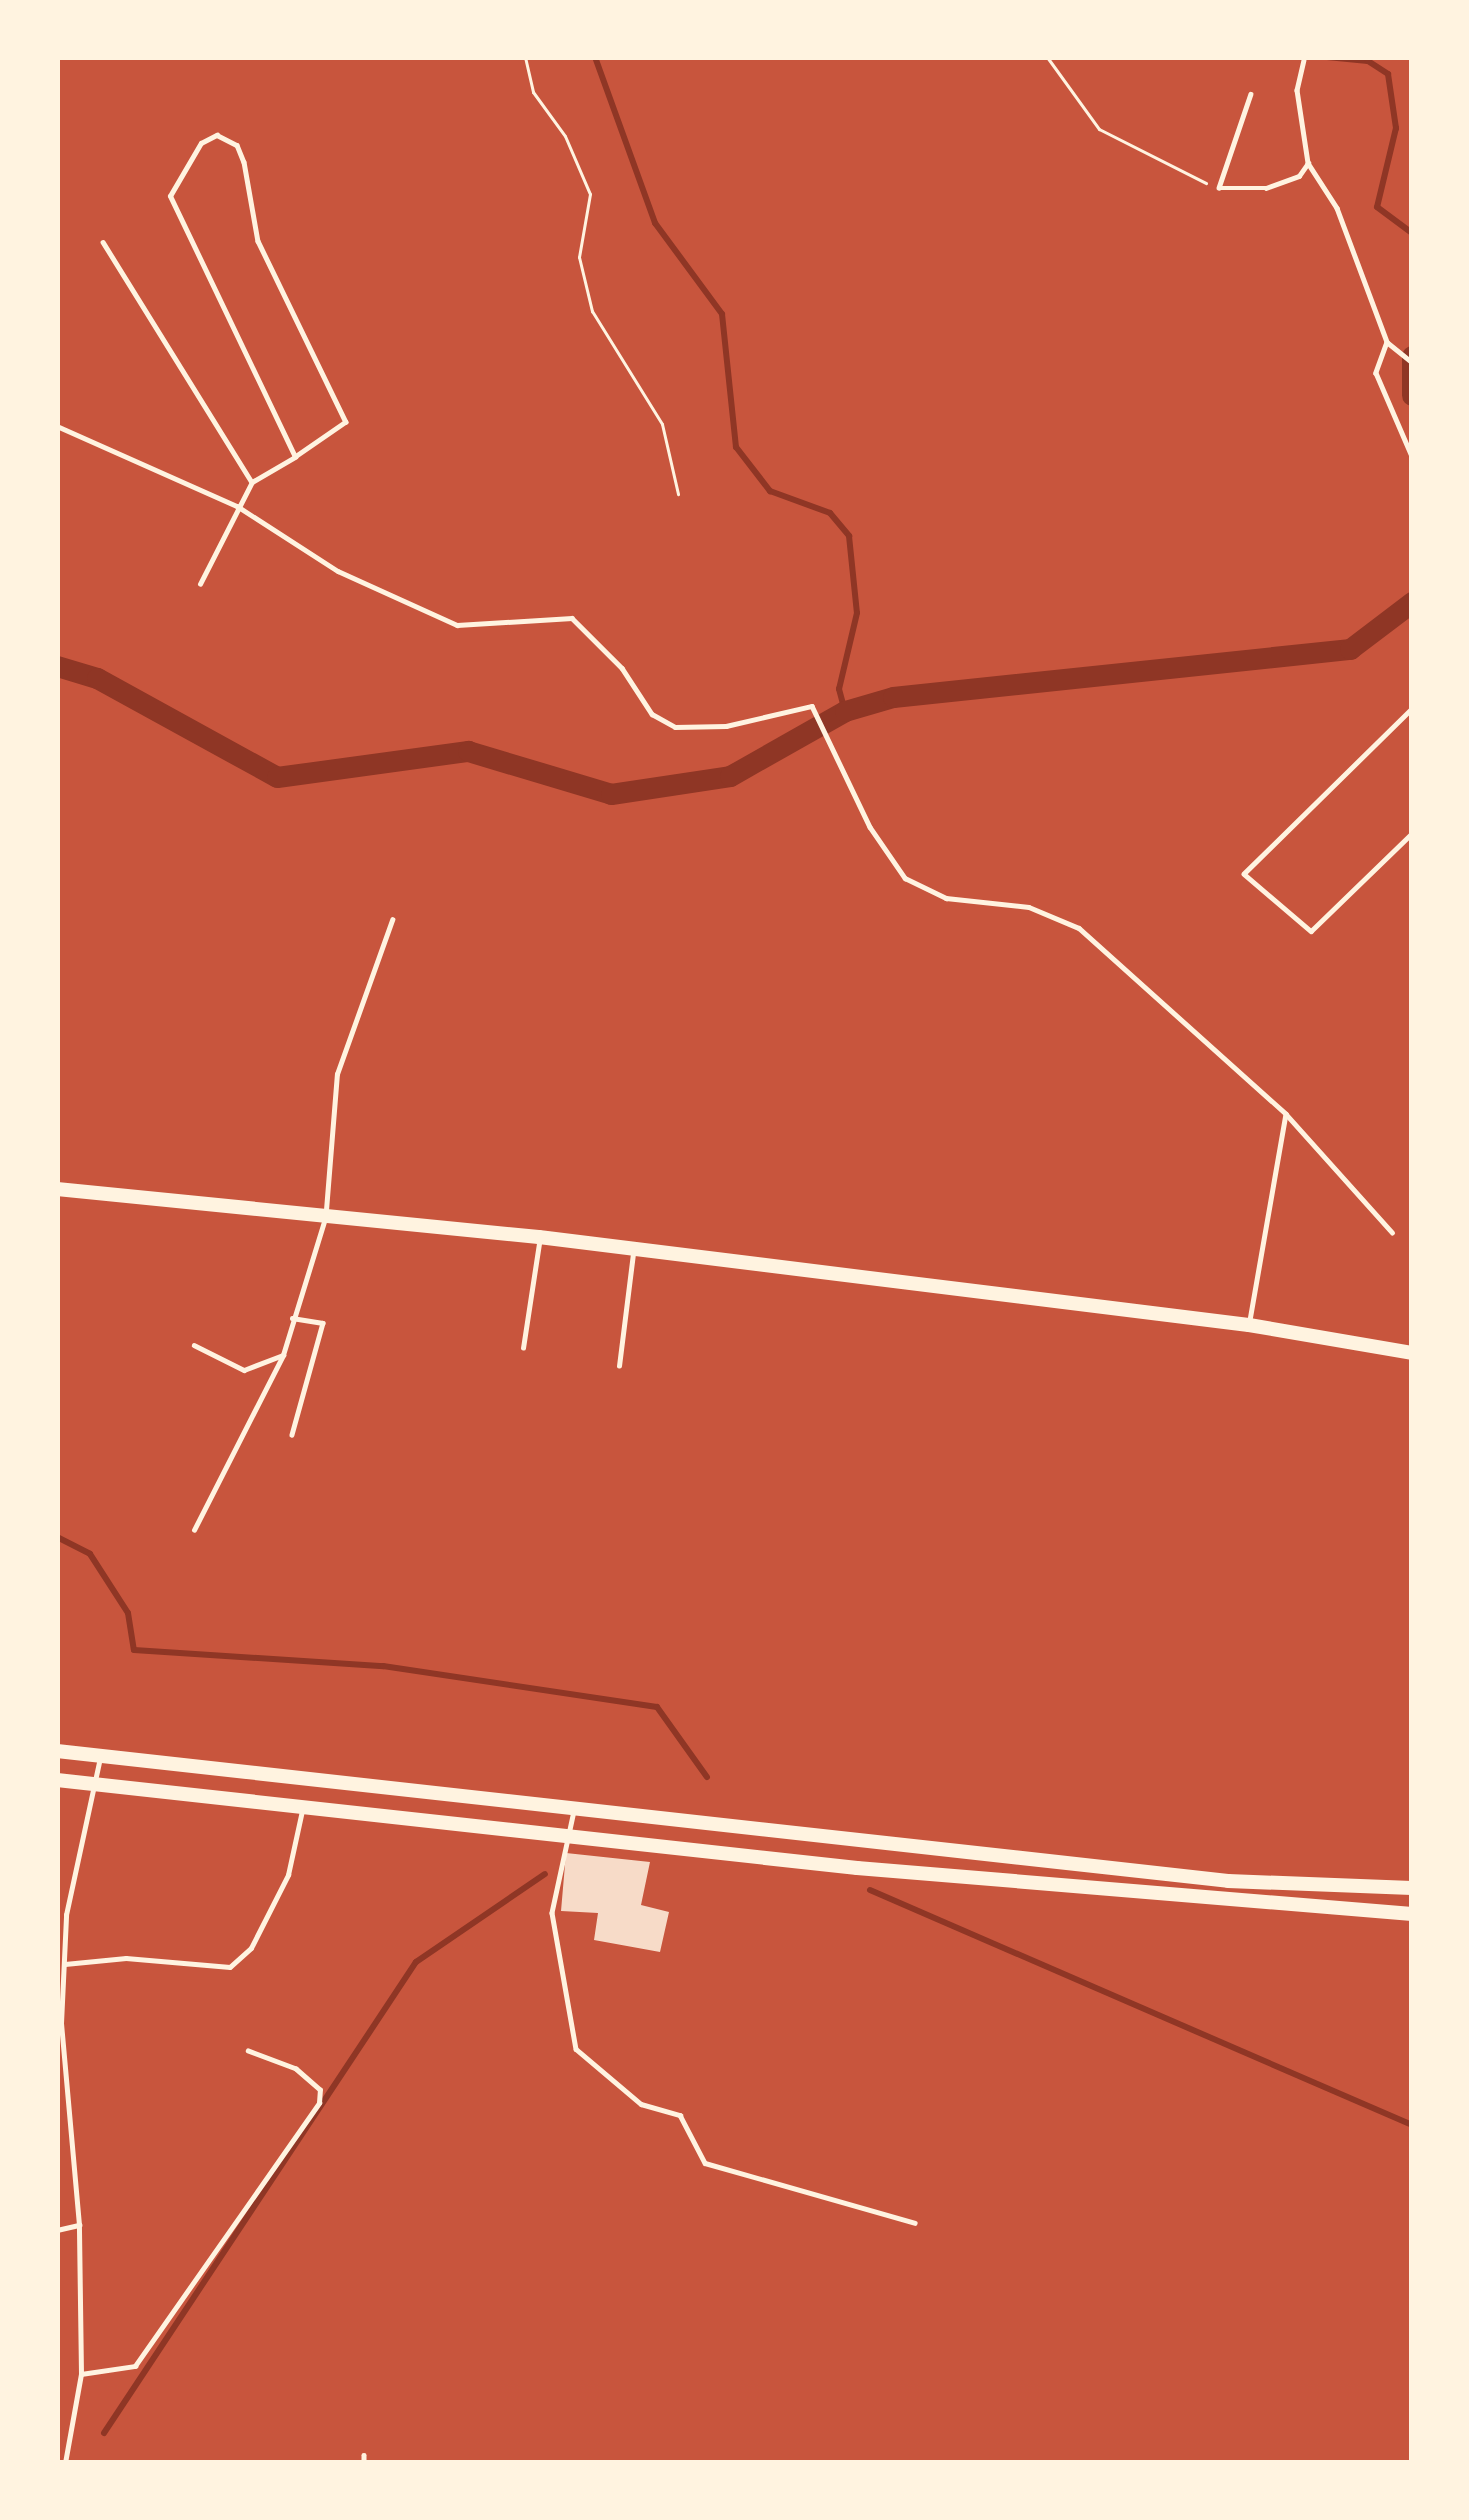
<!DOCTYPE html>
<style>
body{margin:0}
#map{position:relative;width:1469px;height:2520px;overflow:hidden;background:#c8553d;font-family:Inter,sans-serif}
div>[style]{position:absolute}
.stream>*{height:6px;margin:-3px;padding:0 3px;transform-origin:3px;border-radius:3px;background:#8f3625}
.canal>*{height:21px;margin:-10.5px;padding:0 10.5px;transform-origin:10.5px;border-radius:10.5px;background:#8f3625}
.building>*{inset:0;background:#f7dbc8}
.path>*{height:3px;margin:-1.5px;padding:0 1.5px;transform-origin:1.5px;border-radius:1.5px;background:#fff3e0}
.service>*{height:4.5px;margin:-2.25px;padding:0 2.25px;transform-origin:2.25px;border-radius:2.25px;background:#fff3e0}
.secondary>*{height:14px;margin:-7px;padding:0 7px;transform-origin:7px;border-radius:7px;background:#fff3e0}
span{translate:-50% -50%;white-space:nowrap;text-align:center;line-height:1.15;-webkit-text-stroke:12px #fff3e0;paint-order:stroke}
.frame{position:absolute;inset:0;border:60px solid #fff3e0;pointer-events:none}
</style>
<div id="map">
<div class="stream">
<i style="left:595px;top:57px;width:177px;rotate:70.1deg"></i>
<i style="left:655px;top:223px;width:113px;rotate:53.6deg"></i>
<i style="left:722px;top:314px;width:134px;rotate:84deg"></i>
<i style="left:736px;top:447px;width:56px;rotate:52.3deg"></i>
<i style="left:770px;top:491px;width:64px;rotate:20.1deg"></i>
<i style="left:830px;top:513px;width:30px;rotate:50deg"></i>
<i style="left:849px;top:536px;width:77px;rotate:84.1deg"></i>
<i style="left:857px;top:613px;width:78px;rotate:103.3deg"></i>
<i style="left:839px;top:689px;width:23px;rotate:75deg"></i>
<i style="left:1327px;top:57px;width:41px;rotate:5.6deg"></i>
<i style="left:1368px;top:61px;width:24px;rotate:33deg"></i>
<i style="left:1388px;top:74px;width:55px;rotate:81.6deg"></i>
<i style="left:1396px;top:128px;width:81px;rotate:103.5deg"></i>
<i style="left:1377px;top:207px;width:44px;rotate:36.6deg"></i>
<i style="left:57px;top:1537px;width:37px;rotate:27deg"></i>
<i style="left:90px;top:1554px;width:70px;rotate:57.2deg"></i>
<i style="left:128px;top:1613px;width:37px;rotate:81deg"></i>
<i style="left:134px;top:1650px;width:250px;rotate:3.7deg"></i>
<i style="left:383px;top:1666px;width:277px;rotate:8.5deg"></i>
<i style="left:657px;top:1707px;width:86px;rotate:54.5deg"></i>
<i style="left:870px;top:1890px;width:591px;rotate:23.44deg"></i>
<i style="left:104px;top:2433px;width:565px;rotate:-56.48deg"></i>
<i style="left:416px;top:1962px;width:156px;rotate:-34.3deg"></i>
</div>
<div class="canal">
<i style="left:1412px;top:356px;width:39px;rotate:90deg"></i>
<i style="left:57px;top:666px;width:42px;rotate:16.7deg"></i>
<i style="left:97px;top:678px;width:205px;rotate:28.8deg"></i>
<i style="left:277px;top:777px;width:193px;rotate:-7.8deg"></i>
<i style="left:468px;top:751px;width:149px;rotate:16.7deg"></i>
<i style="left:611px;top:794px;width:120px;rotate:-8.6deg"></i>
<i style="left:730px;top:776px;width:132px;rotate:-29.5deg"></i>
<i style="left:845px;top:711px;width:50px;rotate:-16.3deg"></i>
<i style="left:893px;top:697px;width:460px;rotate:-6deg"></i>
<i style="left:1350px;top:649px;width:78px;rotate:-37.2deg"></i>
</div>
<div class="building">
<i style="clip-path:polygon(566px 1853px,650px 1862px,641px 1905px,669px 1912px,660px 1952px,594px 1940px,598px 1913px,561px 1911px)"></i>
</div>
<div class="path">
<i style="left:525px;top:57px;width:36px;rotate:77deg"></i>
<i style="left:533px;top:92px;width:54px;rotate:54deg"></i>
<i style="left:565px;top:136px;width:63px;rotate:66.7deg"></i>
<i style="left:590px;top:194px;width:64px;rotate:99.9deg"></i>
<i style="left:579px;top:257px;width:56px;rotate:76.5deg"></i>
<i style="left:592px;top:311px;width:133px;rotate:58.2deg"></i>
<i style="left:662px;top:424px;width:72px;rotate:77.1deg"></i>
<i style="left:1047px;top:57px;width:89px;rotate:54.2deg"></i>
<i style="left:1099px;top:129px;width:120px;rotate:26.8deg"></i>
</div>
<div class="service">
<i style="left:1304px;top:60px;width:31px;rotate:103deg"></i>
<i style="left:1297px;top:90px;width:74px;rotate:81.4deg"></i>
<i style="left:1251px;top:94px;width:99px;rotate:108.8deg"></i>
<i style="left:1219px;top:188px;width:47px"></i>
<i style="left:1266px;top:188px;width:35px;rotate:-20deg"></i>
<i style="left:1299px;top:176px;width:16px;rotate:-55deg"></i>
<i style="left:1308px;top:163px;width:54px;rotate:57.2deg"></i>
<i style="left:1337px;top:208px;width:143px;rotate:69.5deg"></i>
<i style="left:1387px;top:342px;width:32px;rotate:39deg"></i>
<i style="left:103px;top:242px;width:282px;rotate:58.2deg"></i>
<i style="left:1387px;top:342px;width:33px;rotate:110deg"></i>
<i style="left:1376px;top:373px;width:90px;rotate:66.6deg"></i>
<i style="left:57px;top:426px;width:197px;rotate:24deg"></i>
<i style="left:237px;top:506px;width:120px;rotate:32.8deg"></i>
<i style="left:338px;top:571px;width:131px;rotate:24.4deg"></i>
<i style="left:457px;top:625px;width:115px;rotate:-3.5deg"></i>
<i style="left:572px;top:618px;width:71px;rotate:45deg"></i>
<i style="left:622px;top:668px;width:55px;rotate:56.9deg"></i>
<i style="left:652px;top:714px;width:26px;rotate:29deg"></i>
<i style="left:675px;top:727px;width:51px;rotate:-1.1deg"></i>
<i style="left:726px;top:726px;width:88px;rotate:-13.1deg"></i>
<i style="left:812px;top:706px;width:134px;rotate:64.4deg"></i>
<i style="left:870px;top:827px;width:62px;rotate:55.5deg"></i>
<i style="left:905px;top:878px;width:46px;rotate:26deg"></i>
<i style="left:946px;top:898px;width:83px;rotate:6.2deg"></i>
<i style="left:1029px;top:907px;width:54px;rotate:22.8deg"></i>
<i style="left:1079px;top:928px;width:278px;rotate:41.9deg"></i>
<i style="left:1286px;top:1114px;width:209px;rotate:99.9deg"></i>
<i style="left:200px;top:584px;width:114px;rotate:-63deg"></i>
<i style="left:252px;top:482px;width:50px;rotate:-30.2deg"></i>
<i style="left:295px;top:457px;width:289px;rotate:-115.6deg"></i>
<i style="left:170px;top:196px;width:61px;rotate:-59.7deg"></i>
<i style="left:201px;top:143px;width:18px;rotate:-27deg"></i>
<i style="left:217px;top:135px;width:22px;rotate:27deg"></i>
<i style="left:237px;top:145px;width:18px;rotate:68deg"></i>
<i style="left:244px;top:162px;width:80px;rotate:80deg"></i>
<i style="left:258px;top:241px;width:201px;rotate:64.1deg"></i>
<i style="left:346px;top:422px;width:62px;rotate:145.5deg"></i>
<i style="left:1412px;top:709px;width:235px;rotate:135.5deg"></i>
<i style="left:1244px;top:874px;width:88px;rotate:40.4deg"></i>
<i style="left:1311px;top:931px;width:141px;rotate:-44.1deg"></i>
<i style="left:1286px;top:1114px;width:159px;rotate:48.1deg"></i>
<i style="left:326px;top:1210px;width:136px;rotate:-85.4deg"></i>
<i style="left:337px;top:1074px;width:164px;rotate:-70.3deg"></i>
<i style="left:292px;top:1318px;width:31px;rotate:9deg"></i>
<i style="left:323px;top:1323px;width:116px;rotate:105.5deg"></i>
<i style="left:194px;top:1345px;width:56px;rotate:26.6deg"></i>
<i style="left:244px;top:1370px;width:42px;rotate:-21deg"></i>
<i style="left:523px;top:1348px;width:106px;rotate:-81.3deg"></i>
<i style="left:619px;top:1366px;width:114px;rotate:-82.9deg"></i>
<i style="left:194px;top:1530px;width:196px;rotate:-63deg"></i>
<i style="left:283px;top:1355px;width:139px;rotate:-72.9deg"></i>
<i style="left:574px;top:1811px;width:104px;rotate:102.2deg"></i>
<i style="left:552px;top:1913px;width:138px;rotate:80deg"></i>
<i style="left:576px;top:2049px;width:85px;rotate:40.2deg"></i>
<i style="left:641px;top:2104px;width:41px;rotate:15.8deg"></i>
<i style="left:680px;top:2115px;width:54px;rotate:62.5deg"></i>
<i style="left:705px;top:2163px;width:218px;rotate:15.9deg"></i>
<i style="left:65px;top:1964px;width:61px;rotate:-5.6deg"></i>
<i style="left:126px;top:1958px;width:104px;rotate:4.9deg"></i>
<i style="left:230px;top:1967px;width:28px;rotate:-42deg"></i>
<i style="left:251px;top:1948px;width:82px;rotate:-63.1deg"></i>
<i style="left:288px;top:1875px;width:66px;rotate:-77.7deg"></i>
<i style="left:57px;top:2230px;width:23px;rotate:-13deg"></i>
<i style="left:81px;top:2374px;width:55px;rotate:-8.4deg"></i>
<i style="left:135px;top:2366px;width:321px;rotate:-55deg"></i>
<i style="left:319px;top:2103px;width:13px;rotate:-86deg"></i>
<i style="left:320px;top:2090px;width:32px;rotate:-139deg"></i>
<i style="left:296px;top:2069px;width:51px;rotate:-159.4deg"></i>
<i style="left:364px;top:2455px;width:8px;rotate:90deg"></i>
<i style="left:65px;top:2463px;width:90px;rotate:-79.8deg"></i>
<i style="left:81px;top:2374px;width:149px;rotate:-90.8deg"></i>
<i style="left:79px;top:2225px;width:203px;rotate:-95.1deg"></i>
<i style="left:61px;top:2023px;width:108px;rotate:-87.3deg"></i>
<i style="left:66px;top:1915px;width:161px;rotate:-77.8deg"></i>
</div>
<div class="secondary">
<i style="left:57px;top:1189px;width:484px;rotate:5.7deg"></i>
<i style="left:539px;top:1237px;width:715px;rotate:7.07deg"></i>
<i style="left:1249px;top:1325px;width:165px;rotate:9.7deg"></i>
<i style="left:57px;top:1751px;width:1178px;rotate:6.33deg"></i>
<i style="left:1228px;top:1881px;width:184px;rotate:2.2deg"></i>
<i style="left:57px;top:1780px;width:805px;rotate:6.28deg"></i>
<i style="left:857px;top:1868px;width:557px;rotate:4.74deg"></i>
</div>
<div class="frame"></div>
</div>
